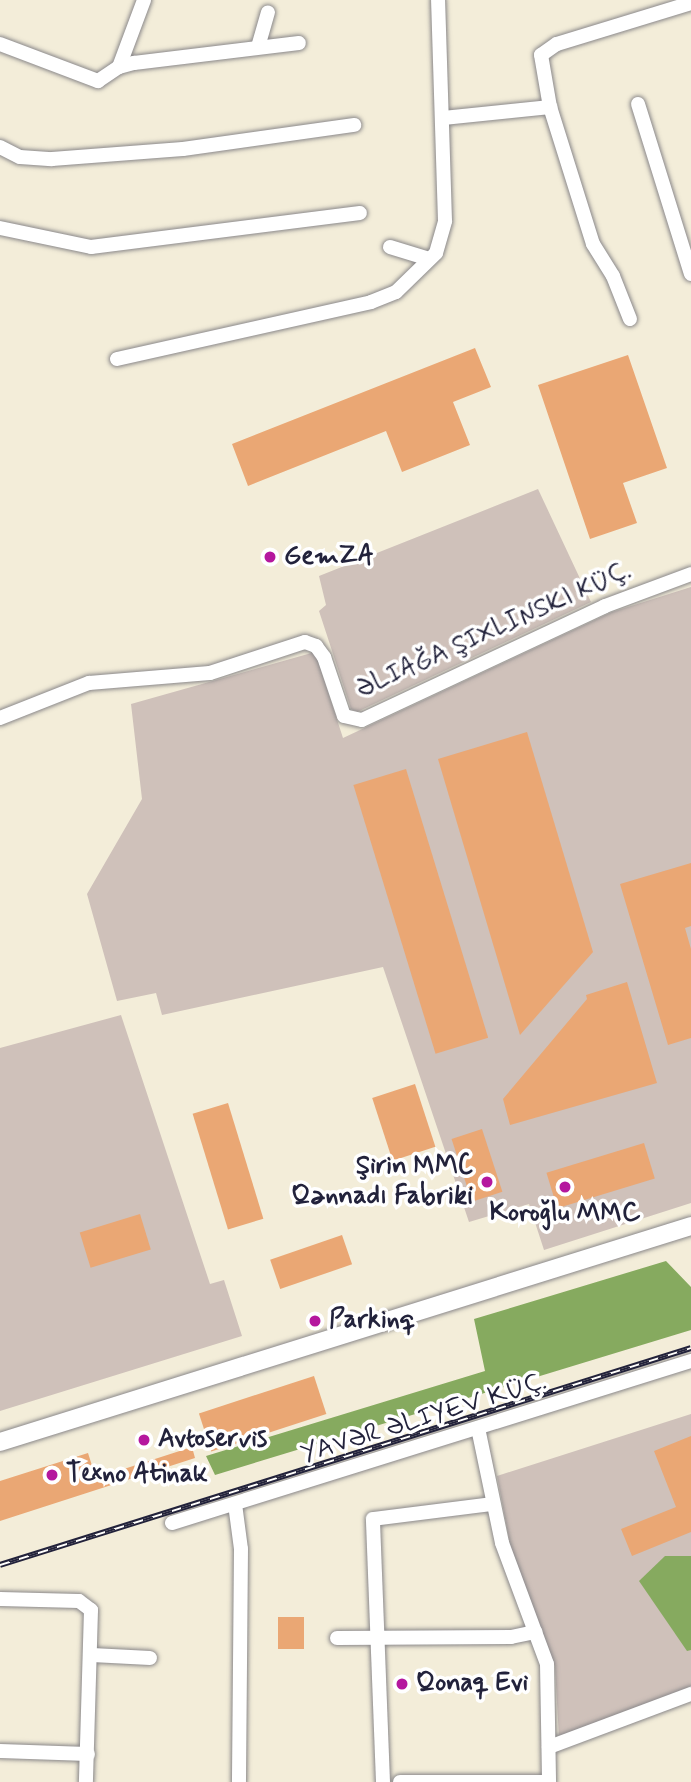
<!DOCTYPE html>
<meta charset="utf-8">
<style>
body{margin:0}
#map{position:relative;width:691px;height:1782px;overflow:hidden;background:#f3edd9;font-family:Mynerve,sans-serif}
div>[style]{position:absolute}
.industrial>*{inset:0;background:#cfc1ba}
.forest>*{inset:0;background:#86aa5f}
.building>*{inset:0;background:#eaa774;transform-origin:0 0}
.roads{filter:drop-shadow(0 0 2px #8a888a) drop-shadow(0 0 2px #8a888a)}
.minor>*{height:14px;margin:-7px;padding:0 7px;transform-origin:7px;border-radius:7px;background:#fff}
.tertiary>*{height:18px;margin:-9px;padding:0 9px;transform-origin:9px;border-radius:9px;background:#fff}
.rail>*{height:6px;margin-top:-3px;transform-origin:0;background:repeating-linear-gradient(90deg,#fff 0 10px,#22223b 0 20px);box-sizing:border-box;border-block:2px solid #22223b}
.dots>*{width:19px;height:19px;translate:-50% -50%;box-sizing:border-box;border:4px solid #fff;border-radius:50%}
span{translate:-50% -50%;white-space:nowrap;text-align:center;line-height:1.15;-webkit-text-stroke:7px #fff;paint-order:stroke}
.poi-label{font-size:26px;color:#22223b;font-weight:700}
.left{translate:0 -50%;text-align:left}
.right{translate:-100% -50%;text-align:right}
.street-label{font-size:26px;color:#22223b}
</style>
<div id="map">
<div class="industrial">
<i style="clip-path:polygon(538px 489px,591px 602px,357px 712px,351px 709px,319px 611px,326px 605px,319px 576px)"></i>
<i style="clip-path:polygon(691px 587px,691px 1203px,544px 1250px,529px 1204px,469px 1222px,383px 967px,162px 1015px,156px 993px,117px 1001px,87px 894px,142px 799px,131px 704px,315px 652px,343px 738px,612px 612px)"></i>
<i style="clip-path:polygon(121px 1015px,210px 1284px,224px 1280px,242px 1336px,0 1411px,0 1048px)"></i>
<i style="clip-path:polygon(691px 1414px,691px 1690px,559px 1738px,555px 1666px,517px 1581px,497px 1476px)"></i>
</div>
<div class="forest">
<i style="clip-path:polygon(666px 1261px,691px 1287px,691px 1330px,215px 1475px,206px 1456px,485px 1371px,474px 1319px)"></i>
<i style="clip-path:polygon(665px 1556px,691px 1556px,691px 1650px,687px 1651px,639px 1581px)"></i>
</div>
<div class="building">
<i style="clip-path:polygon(475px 348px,491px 387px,453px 402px,470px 445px,402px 472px,386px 431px,248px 486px,232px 444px)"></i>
<i style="clip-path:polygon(628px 355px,667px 468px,623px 483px,637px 523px,590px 539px,538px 385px)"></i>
<i style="clip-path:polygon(527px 732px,593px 952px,520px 1035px,438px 759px)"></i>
<i style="left:406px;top:769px;width:281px;height:55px;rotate:73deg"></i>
<i style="clip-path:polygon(691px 863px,691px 926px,685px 928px,691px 949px,691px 1038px,668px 1045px,620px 884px)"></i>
<i style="clip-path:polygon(627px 982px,657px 1083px,510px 1125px,503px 1099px,587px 999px,586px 995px)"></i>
<i style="left:415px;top:1084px;width:66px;height:45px;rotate:72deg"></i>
<i style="left:228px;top:1103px;width:121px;height:37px;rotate:73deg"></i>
<i style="left:482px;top:1129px;width:66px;height:32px;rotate:72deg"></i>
<i style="left:644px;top:1143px;width:37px;height:102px;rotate:73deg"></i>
<i style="left:140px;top:1214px;width:37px;height:63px;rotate:73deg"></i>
<i style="left:342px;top:1235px;width:31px;height:76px;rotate:71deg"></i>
<i style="left:314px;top:1376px;width:40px;height:121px;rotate:72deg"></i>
<i style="clip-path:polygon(691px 1436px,691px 1532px,632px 1556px,621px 1529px,676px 1507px,654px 1451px)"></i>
<i style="clip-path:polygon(192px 1447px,195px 1458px,0 1521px,0 1481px,88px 1453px,96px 1478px)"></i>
<i style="left:278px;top:1617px;width:26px;height:32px"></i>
</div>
<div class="roads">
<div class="minor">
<i style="left:0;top:44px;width:105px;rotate:20.7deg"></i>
<i style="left:98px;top:81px;width:25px;rotate:-34deg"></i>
<i style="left:119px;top:67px;width:16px;rotate:-15deg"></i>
<i style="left:134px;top:63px;width:166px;rotate:-6.9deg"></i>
<i style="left:258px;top:47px;width:36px;rotate:-74deg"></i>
<i style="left:119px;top:67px;width:72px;rotate:-69.5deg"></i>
<i style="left:638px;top:104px;width:178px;rotate:72.7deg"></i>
<i style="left:443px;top:118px;width:108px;rotate:-5.9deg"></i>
<i style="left:0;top:147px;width:22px;rotate:27deg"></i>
<i style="left:20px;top:157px;width:32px;rotate:4deg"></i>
<i style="left:52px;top:159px;width:131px;rotate:-4.4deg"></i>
<i style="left:183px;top:149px;width:173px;rotate:-8deg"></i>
<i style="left:0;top:228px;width:93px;rotate:11.8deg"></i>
<i style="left:91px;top:247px;width:271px;rotate:-7.2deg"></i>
<i style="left:390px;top:247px;width:41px;rotate:17.1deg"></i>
<i style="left:630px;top:319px;width:46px;rotate:-111.6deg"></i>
<i style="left:613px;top:276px;width:38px;rotate:-122deg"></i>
<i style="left:593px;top:244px;width:144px;rotate:-107.4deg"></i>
<i style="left:550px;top:107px;width:53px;rotate:-99.8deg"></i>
<i style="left:541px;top:55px;width:19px;rotate:-35deg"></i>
<i style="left:557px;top:44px;width:140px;rotate:-17deg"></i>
<i style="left:117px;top:359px;width:260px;rotate:-12.6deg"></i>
<i style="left:371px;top:302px;width:27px;rotate:-22deg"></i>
<i style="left:396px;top:292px;width:56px;rotate:-44.3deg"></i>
<i style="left:436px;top:253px;width:33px;rotate:-74deg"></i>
<i style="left:445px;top:221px;width:221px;rotate:-91.8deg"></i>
<i style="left:0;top:718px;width:96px;rotate:-21.5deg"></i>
<i style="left:89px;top:683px;width:121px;rotate:-4.7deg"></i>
<i style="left:210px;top:673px;width:100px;rotate:-18.1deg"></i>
<i style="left:305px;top:642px;width:12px;rotate:20deg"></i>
<i style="left:316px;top:646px;width:14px;rotate:54deg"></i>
<i style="left:324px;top:657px;width:62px;rotate:71.3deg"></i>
<i style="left:344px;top:716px;width:18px;rotate:13deg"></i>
<i style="left:362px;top:720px;width:268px;rotate:-25.1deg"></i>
<i style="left:605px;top:606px;width:92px;rotate:-20.4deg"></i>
<i style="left:478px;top:1428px;width:117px;rotate:78.2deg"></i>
<i style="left:502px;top:1543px;width:129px;rotate:69.6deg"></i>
<i style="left:547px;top:1664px;width:118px;rotate:89deg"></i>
<i style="left:235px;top:1504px;width:45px;rotate:82.4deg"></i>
<i style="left:241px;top:1549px;width:233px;rotate:90.5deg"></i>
<i style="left:172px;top:1523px;width:544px;rotate:-17.34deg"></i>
<i style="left:0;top:1599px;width:79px;rotate:1.5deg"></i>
<i style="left:79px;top:1601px;width:15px;rotate:37deg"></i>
<i style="left:91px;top:1610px;width:172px;rotate:91.7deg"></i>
<i style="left:337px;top:1638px;width:174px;rotate:-0.3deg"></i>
<i style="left:511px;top:1637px;width:25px;rotate:-12deg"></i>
<i style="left:92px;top:1655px;width:58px;rotate:3deg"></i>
<i style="left:549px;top:1747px;width:152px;rotate:-20.5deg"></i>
<i style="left:0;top:1751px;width:88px;rotate:2deg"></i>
<i style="left:383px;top:1782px;width:263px;rotate:-92.2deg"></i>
<i style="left:373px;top:1519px;width:120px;rotate:-7.2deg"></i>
<i style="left:400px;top:1782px;width:149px"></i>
</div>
<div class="tertiary">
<i style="left:0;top:1442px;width:724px;rotate:-17.36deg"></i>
</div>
</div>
<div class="rail">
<i style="left:0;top:1565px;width:724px;rotate:-17.43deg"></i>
</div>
<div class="dots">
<i style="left:270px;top:557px;background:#b5179e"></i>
<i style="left:487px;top:1182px;background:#b5179e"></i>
<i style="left:565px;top:1187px;background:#b5179e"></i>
<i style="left:315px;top:1321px;background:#b5179e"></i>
<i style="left:144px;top:1440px;background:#b5179e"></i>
<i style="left:52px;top:1475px;background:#b5179e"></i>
<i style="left:402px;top:1684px;background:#b5179e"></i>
</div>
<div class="poi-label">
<span class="left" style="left:284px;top:557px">GemZA</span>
<span class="right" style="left:473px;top:1182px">Şirin MMC<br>Qənnadı Fabriki</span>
<span style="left:565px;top:1214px">Koroğlu MMC</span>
<span class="left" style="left:329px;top:1321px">Parkinq</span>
<span class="left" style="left:158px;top:1440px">Avtoservis</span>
<span class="left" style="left:66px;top:1475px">Texno Atinak</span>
<span class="left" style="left:416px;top:1684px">Qonaq Evi</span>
</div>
<div class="street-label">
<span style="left:494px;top:631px;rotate:-24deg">ƏLIAĞA ŞIXLINSKI KÜÇ.</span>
<span style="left:424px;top:1419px;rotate:-17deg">YAVƏR ƏLIYEV KÜÇ.</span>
</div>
</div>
